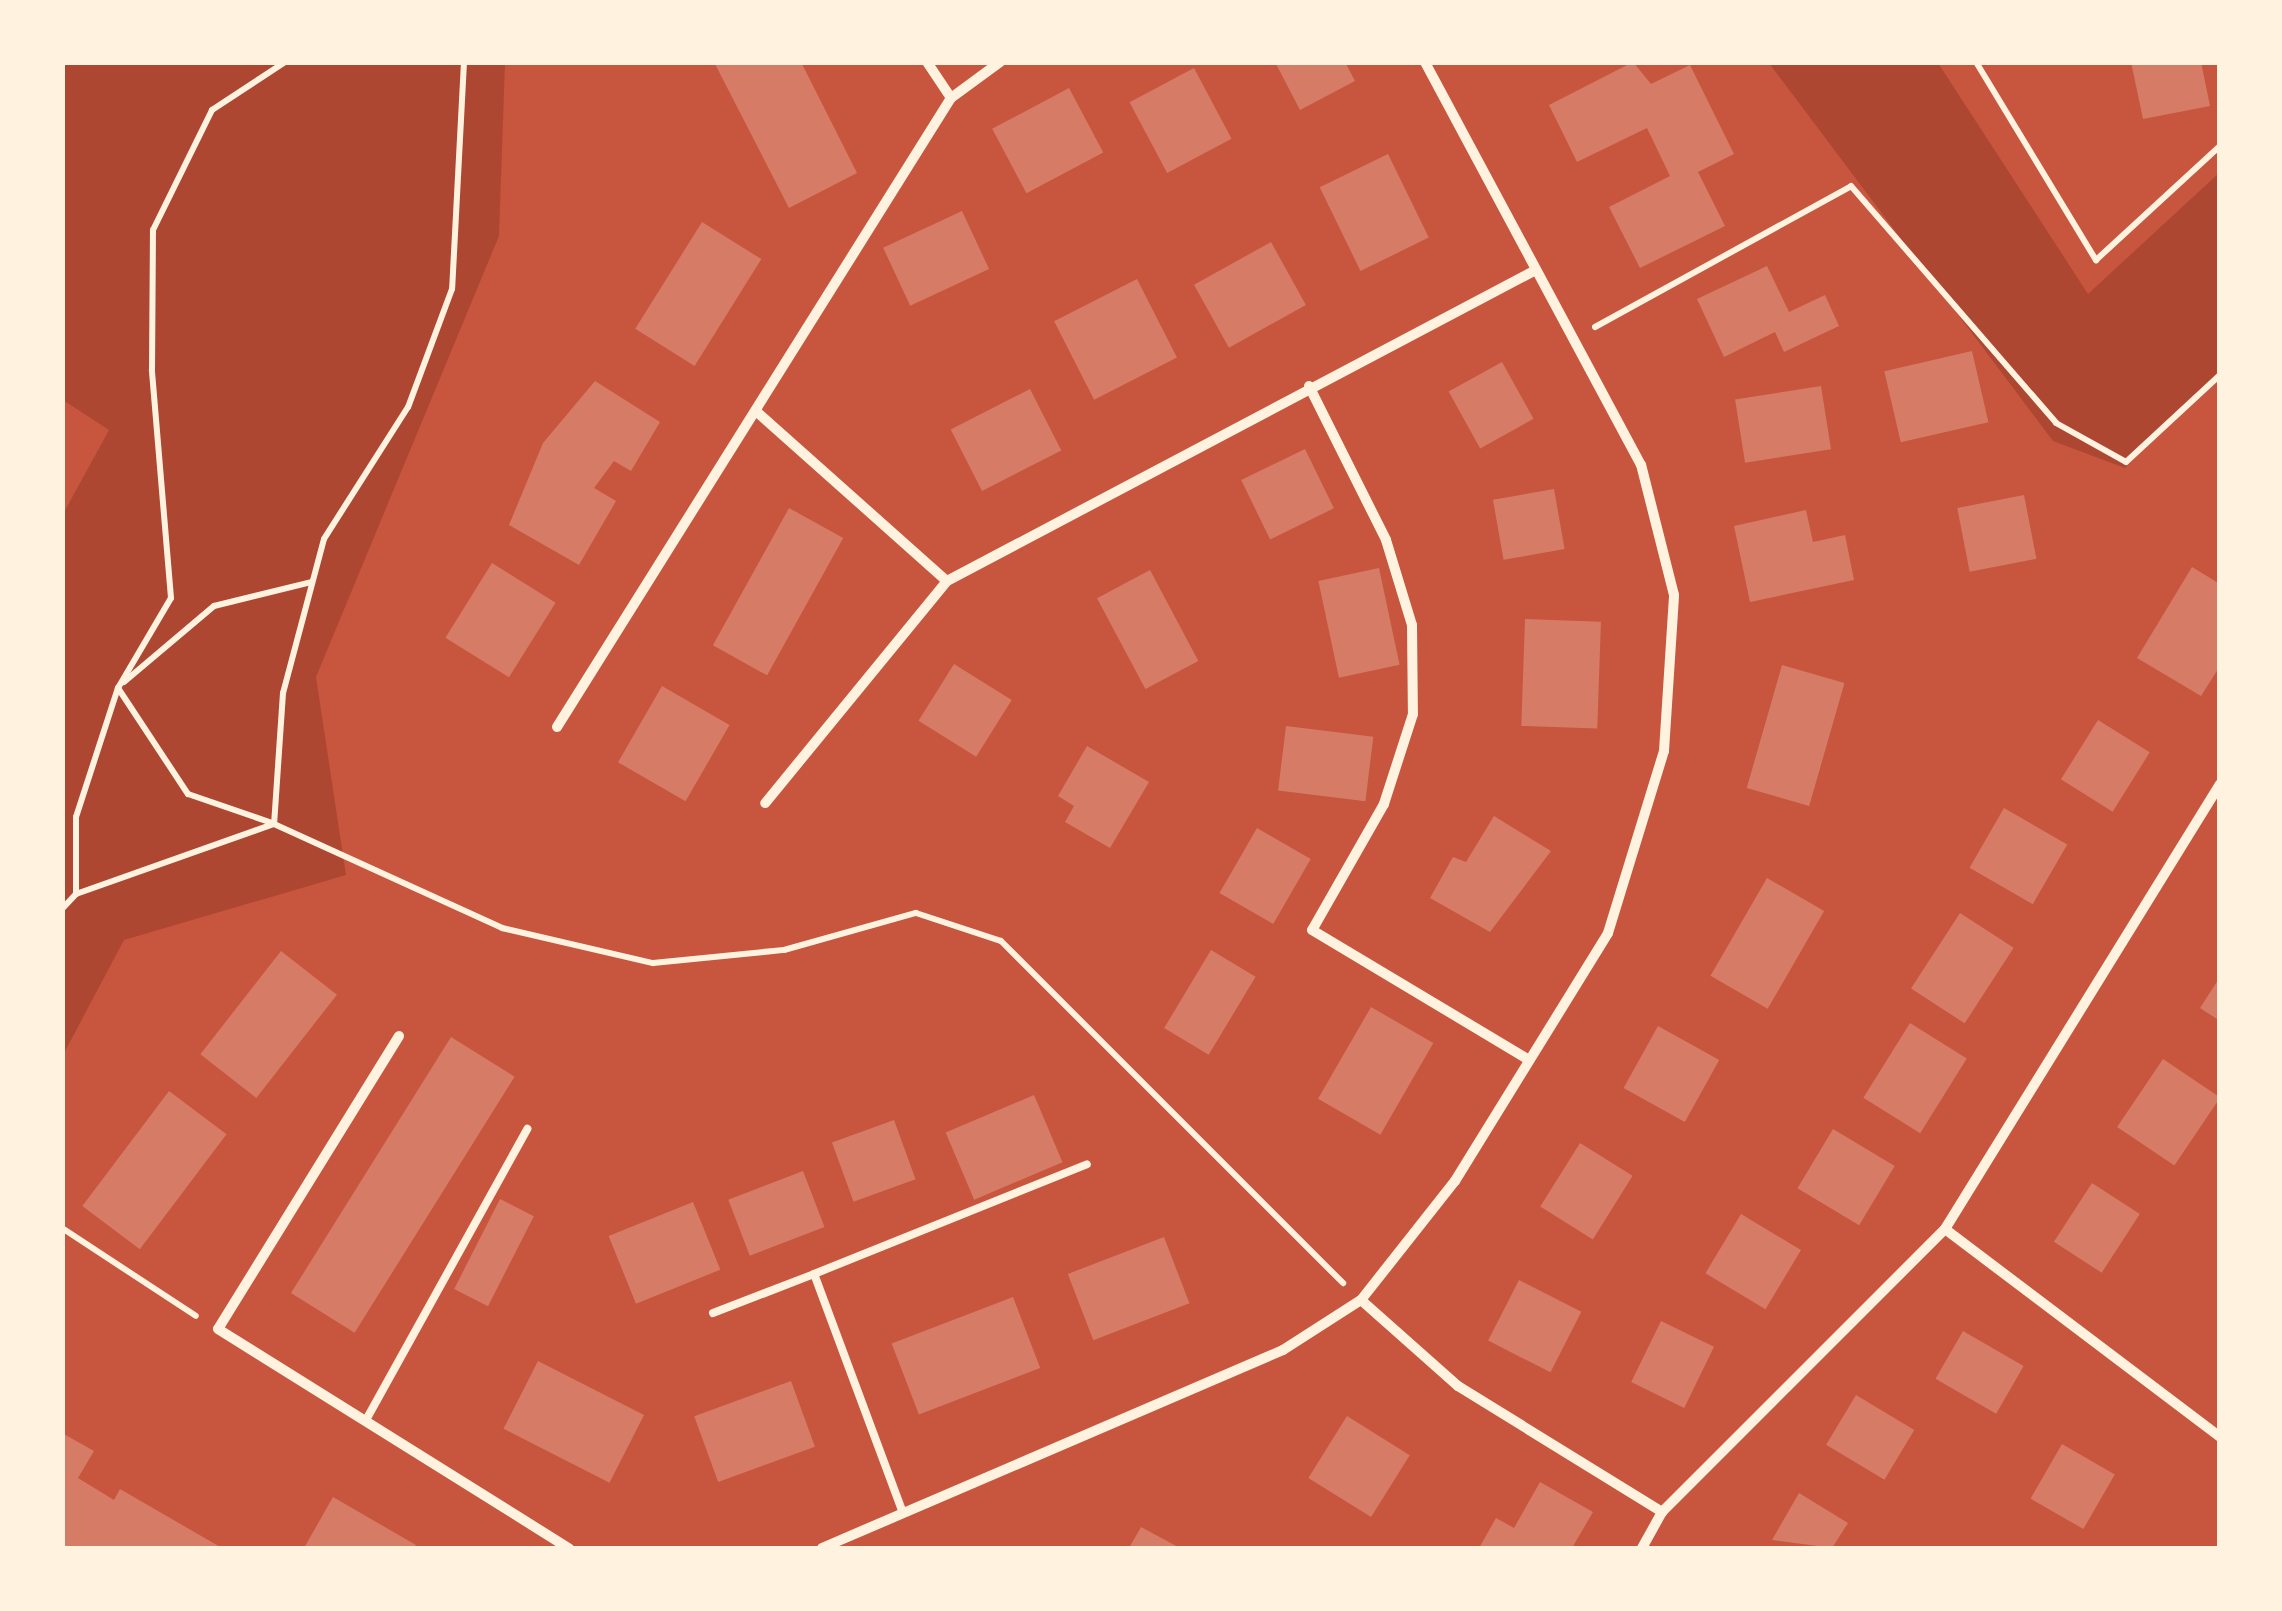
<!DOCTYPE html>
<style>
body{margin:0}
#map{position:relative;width:2282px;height:1611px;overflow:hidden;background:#c8553d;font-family:"Titillium Web",sans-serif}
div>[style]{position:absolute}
.green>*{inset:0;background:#ae4732}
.building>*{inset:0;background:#d67c66;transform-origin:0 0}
.path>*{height:6px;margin:-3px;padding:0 3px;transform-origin:3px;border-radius:3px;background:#fff3e0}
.service>*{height:8px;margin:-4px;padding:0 4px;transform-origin:4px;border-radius:4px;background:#fff3e0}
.minor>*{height:10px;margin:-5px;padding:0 5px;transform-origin:5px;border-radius:5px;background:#fff3e0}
span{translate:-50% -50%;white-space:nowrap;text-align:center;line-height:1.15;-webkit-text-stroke:10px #fff3e0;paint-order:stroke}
.frame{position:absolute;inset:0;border:65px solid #fff3e0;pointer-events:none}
</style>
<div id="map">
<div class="green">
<i style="clip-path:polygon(63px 63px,505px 63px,499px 236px,316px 677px,346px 875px,124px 940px,63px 1055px,63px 514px,109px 430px,63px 400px)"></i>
<i style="clip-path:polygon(1769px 63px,1938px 63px,2088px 294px,2219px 173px,2219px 371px,2125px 468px,2053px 441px)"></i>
</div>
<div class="building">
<i style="clip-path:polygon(714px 62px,801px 62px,857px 173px,789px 208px)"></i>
<i style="clip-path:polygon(1275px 62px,1345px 62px,1355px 81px,1300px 110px)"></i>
<i style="clip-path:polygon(1633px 62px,1651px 84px,1690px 65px,1734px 154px,1698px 172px,1725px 226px,1640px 268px,1609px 207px,1670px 176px,1647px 128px,1577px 162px,1549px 105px)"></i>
<i style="clip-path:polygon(2131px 62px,2201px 62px,2210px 106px,2143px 119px)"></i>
<i style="left:1194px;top:68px;width:80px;height:73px;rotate:62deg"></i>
<i style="left:1069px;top:88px;width:73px;height:87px;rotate:62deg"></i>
<i style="left:1388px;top:154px;width:93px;height:76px;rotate:64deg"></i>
<i style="left:962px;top:211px;width:64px;height:87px;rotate:65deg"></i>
<i style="left:702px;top:222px;width:70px;height:126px;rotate:32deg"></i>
<i style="left:1271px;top:242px;width:72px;height:88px;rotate:61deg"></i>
<i style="clip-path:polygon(1767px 266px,1789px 312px,1825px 295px,1839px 326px,1784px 352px,1775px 332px,1724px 357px,1697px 299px)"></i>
<i style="left:1137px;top:279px;width:88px;height:93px;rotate:63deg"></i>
<i style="left:1972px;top:351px;width:73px;height:90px;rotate:77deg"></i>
<i style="left:1502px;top:362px;width:65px;height:61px;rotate:61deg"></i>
<i style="clip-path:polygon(595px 381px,660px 422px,631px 471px,614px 461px,594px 488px,616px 501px,579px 565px,509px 525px,543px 443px)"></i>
<i style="left:1821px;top:386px;width:64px;height:87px;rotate:81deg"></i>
<i style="left:1030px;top:389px;width:69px;height:89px;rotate:63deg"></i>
<i style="left:1305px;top:449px;width:66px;height:71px;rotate:64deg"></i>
<i style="left:1554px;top:489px;width:61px;height:62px;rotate:80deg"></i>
<i style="left:2024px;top:495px;width:65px;height:68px;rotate:79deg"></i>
<i style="left:789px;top:508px;width:62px;height:157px;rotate:29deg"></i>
<i style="clip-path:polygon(1806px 510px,1813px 542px,1845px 535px,1854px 580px,1750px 602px,1734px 526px)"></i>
<i style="left:492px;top:563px;width:75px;height:88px;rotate:32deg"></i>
<i style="clip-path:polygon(2192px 567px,2220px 584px,2220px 666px,2201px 696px,2137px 658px)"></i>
<i style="left:1379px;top:568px;width:99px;height:62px;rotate:78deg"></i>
<i style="left:1150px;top:570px;width:103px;height:60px;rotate:62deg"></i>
<i style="left:1525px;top:619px;width:76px;height:107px;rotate:2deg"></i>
<i style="left:954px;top:664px;width:68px;height:67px;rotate:32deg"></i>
<i style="left:1782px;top:665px;width:65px;height:128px;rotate:16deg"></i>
<i style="left:662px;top:686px;width:78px;height:88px;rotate:30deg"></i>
<i style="left:2098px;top:720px;width:61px;height:70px;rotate:32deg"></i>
<i style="left:1286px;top:726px;width:88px;height:65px;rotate:7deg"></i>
<i style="clip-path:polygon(1087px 746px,1149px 782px,1110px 848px,1065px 822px,1074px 806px,1058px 796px)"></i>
<i style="left:2004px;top:808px;width:73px;height:69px;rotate:30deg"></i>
<i style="clip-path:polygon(1494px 816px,1551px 851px,1490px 932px,1430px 898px,1453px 857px,1466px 862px)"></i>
<i style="left:1257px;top:828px;width:62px;height:75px;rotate:30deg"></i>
<i style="left:1767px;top:878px;width:66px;height:113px;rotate:30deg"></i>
<i style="left:1960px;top:913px;width:64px;height:90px;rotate:33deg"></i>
<i style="left:1211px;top:950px;width:52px;height:91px;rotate:31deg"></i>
<i style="left:281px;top:951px;width:71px;height:131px;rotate:38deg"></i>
<i style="clip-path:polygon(2220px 977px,2220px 1021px,2200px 1008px)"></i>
<i style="left:1371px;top:1007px;width:72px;height:106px;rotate:30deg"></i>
<i style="left:1910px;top:1023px;width:67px;height:88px;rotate:32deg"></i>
<i style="left:1658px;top:1026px;width:70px;height:71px;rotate:29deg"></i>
<i style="left:451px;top:1037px;width:75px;height:302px;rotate:32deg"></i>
<i style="left:2163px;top:1059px;width:69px;height:82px;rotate:34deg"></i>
<i style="left:169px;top:1091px;width:72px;height:144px;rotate:37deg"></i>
<i style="left:1034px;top:1095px;width:73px;height:96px;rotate:67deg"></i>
<i style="left:894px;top:1120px;width:63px;height:66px;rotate:70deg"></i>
<i style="left:1833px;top:1129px;width:72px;height:69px;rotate:31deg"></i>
<i style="left:1580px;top:1143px;width:62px;height:75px;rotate:32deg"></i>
<i style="left:803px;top:1171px;width:60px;height:80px;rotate:69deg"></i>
<i style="left:2092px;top:1183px;width:57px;height:70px;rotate:33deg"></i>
<i style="left:500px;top:1199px;width:38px;height:101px;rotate:27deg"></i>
<i style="left:693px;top:1202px;width:73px;height:91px;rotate:68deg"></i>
<i style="left:1741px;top:1214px;width:70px;height:69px;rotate:31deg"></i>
<i style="left:1164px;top:1237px;width:71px;height:103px;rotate:69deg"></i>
<i style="left:1519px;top:1280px;width:70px;height:68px;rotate:27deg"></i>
<i style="left:1013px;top:1297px;width:76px;height:130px;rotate:69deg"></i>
<i style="left:1661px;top:1321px;width:59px;height:68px;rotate:26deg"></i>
<i style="left:1963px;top:1331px;width:70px;height:55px;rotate:30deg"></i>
<i style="left:538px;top:1361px;width:119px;height:76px;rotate:27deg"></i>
<i style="left:791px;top:1381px;width:70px;height:103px;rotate:70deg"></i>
<i style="left:1856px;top:1395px;width:68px;height:58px;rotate:31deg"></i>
<i style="left:1347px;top:1416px;width:74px;height:73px;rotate:32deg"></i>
<i style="clip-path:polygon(62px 1433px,94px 1451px,78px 1478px,114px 1500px,120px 1489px,222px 1548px,62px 1548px)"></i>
<i style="left:2062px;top:1444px;width:61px;height:63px;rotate:30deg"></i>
<i style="clip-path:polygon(1540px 1482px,1593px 1512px,1572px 1548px,1479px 1548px,1496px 1518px,1514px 1528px)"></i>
<i style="clip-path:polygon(1799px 1493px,1848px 1523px,1832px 1548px,1772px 1540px)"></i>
<i style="clip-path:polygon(333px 1497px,416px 1545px,414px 1548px,304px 1548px)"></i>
<i style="clip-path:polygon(1141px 1527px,1180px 1548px,1129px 1548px)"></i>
</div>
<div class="path">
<i style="left:464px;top:62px;width:227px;rotate:93deg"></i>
<i style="left:452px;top:289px;width:126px;rotate:110.4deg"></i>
<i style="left:408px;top:407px;width:156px;rotate:122.5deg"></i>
<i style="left:324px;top:539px;width:159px;rotate:104.9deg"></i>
<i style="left:283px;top:693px;width:131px;rotate:93.9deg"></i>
<i style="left:274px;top:824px;width:251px;rotate:24.5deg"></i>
<i style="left:502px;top:928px;width:155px;rotate:13.1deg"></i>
<i style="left:653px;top:963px;width:132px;rotate:-5.7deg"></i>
<i style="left:784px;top:950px;width:137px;rotate:-15.7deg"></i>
<i style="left:916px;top:913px;width:89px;rotate:18.2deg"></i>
<i style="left:1001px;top:941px;width:484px;rotate:45deg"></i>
<i style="left:1976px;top:62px;width:232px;rotate:58.8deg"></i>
<i style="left:2096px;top:260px;width:168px;rotate:-42.6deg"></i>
<i style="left:1595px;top:327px;width:292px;rotate:-28.8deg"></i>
<i style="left:1851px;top:186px;width:313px;rotate:49.1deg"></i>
<i style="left:2056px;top:423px;width:80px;rotate:29.1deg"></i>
<i style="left:2126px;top:462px;width:128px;rotate:-42.8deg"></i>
<i style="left:124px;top:682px;width:118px;rotate:-40.2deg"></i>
<i style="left:214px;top:606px;width:101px;rotate:-13.8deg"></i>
<i style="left:118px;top:688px;width:127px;rotate:56.6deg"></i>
<i style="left:188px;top:794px;width:89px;rotate:19deg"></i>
<i style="left:76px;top:894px;width:77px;rotate:-90deg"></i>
<i style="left:76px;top:817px;width:136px;rotate:-72deg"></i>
<i style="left:118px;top:688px;width:104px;rotate:-59.5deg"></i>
<i style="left:171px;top:598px;width:229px;rotate:-94.8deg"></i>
<i style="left:152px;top:370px;width:140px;rotate:-89.6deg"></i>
<i style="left:153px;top:230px;width:134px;rotate:-63.8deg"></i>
<i style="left:212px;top:110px;width:87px;rotate:-33.3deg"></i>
<i style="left:62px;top:909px;width:21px;rotate:-47deg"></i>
<i style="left:76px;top:894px;width:210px;rotate:-19.5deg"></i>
<i style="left:62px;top:1228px;width:160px;rotate:33.3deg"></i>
</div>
<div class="service">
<i style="left:713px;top:1313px;width:108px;rotate:-21.1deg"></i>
<i style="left:366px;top:1420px;width:333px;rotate:-61deg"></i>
<i style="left:903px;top:1513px;width:255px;rotate:-110.4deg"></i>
<i style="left:814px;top:1274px;width:294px;rotate:-21.9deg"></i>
</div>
<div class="minor">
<i style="left:927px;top:62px;width:43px;rotate:56.3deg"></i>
<i style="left:951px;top:98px;width:61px;rotate:-36.3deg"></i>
<i style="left:1309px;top:386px;width:172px;rotate:63.4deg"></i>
<i style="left:1386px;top:540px;width:89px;rotate:73deg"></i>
<i style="left:1412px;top:625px;width:89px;rotate:89.4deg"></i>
<i style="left:1413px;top:714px;width:95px;rotate:107.9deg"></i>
<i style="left:1384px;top:804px;width:145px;rotate:119.7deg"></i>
<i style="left:1312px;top:930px;width:253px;rotate:30.9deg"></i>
<i style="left:757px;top:412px;width:254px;rotate:41.7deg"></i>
<i style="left:947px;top:581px;width:287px;rotate:129.3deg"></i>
<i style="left:947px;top:581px;width:664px;rotate:-27.84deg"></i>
<i style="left:557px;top:727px;width:742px;rotate:-57.94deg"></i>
<i style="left:399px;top:1036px;width:344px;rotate:121.7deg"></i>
<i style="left:218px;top:1329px;width:414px;rotate:32deg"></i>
<i style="left:1945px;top:1229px;width:345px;rotate:37.1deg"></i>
<i style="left:1361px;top:1300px;width:130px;rotate:41.6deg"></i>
<i style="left:1458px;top:1386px;width:240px;rotate:31.7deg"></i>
<i style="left:822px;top:1548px;width:502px;rotate:-23.24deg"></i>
<i style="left:1283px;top:1350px;width:93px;rotate:-32.7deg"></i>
<i style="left:1361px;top:1300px;width:152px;rotate:-51.7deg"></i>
<i style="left:1455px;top:1181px;width:291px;rotate:-58.3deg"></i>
<i style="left:1608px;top:933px;width:190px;rotate:-72.9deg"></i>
<i style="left:1664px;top:751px;width:156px;rotate:-86.3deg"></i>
<i style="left:1674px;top:595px;width:134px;rotate:-104.2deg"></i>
<i style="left:1641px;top:465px;width:457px;rotate:-118.2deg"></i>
<i style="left:1642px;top:1548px;width:41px;rotate:-60.9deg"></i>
<i style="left:1662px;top:1512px;width:400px;rotate:-45deg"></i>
<i style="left:1945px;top:1229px;width:523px;rotate:-58.28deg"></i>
</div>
<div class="frame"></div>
</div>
